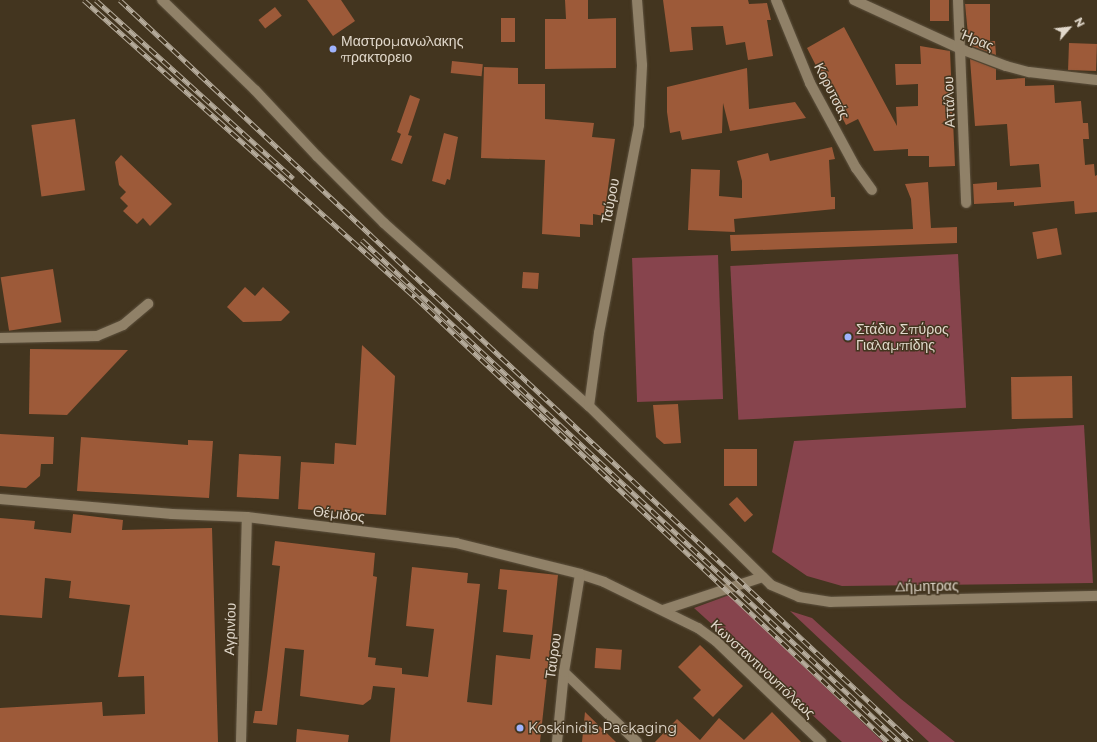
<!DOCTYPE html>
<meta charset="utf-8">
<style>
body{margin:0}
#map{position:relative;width:1097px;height:742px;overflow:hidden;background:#43351f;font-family:Montserrat,sans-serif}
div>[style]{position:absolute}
.green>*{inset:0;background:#87444d;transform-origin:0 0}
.building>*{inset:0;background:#9d5a39;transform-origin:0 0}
.roads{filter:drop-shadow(0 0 1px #5d513e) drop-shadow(0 0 1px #5d513e)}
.minor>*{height:10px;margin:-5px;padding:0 5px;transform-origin:5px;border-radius:5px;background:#908168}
.rail>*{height:4.5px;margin-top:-2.25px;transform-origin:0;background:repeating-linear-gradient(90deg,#43351f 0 9px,#b6ac9c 0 18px);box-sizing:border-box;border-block:1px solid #b6ac9c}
.dots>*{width:11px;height:11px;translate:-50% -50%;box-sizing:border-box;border:2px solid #43351f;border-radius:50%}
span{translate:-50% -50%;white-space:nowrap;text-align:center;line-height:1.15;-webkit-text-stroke:3px #43351f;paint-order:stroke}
.street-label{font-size:14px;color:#e1d8cb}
.poi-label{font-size:14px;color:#e1d8cb}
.left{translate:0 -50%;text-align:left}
.north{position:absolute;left:1049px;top:8px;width:40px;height:40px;-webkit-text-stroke:3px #43351f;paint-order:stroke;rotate:62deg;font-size:11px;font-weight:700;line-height:16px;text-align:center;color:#e1d8cb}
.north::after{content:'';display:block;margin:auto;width:14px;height:18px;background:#e1d8cb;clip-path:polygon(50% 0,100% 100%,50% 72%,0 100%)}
</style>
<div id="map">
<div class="green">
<i style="left:958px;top:254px;width:154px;height:228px;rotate:87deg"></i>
<i style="left:718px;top:255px;width:144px;height:86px;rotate:88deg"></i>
<i style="clip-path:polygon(1084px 425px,1093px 583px,842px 586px,807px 576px,772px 552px,794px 441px)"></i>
<i style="clip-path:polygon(729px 595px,883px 742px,842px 742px,694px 608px)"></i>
<i style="clip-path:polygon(790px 611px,812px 618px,901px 699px,955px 742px,929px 742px)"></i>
</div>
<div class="building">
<i style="clip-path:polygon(307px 0,341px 0,355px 21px,333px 36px)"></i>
<i style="clip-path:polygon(565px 0,588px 0,588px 19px,616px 18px,616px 68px,545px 69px,545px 19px,566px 19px)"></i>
<i style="clip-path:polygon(663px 0,748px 0,749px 4px,767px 3px,771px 20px,767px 20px,773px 56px,748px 60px,745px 42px,726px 45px,723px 26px,691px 27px,693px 50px,670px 52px)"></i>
<i style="left:930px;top:0;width:19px;height:21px"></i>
<i style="clip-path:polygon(965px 4px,990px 4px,990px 41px,995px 41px,996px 55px,969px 45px)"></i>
<i style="left:275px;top:7px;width:11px;height:21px;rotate:52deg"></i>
<i style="left:501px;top:18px;width:14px;height:24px"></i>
<i style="clip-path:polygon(844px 27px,897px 126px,896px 107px,918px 106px,918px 84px,896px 85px,895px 64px,921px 64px,920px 46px,950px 51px,955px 166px,929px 167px,929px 156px,908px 156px,908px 149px,874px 151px,858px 119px,846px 125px,807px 48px)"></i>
<i style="left:1069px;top:43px;width:28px;height:27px;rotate:2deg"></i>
<i style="clip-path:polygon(970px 59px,996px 69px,996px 80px,1025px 78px,1025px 86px,1054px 85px,1055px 103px,1081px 101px,1083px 123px,1088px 123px,1089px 139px,1083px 139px,1085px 165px,1094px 164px,1095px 176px,1097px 175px,1097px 212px,1075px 214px,1074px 201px,1014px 206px,1014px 202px,974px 204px,973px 184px,997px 182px,997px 190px,1041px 187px,1039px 164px,1010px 166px,1007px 124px,975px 126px)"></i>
<i style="left:452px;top:61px;width:31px;height:12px;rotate:6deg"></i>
<i style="clip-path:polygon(484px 67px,518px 68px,518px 84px,545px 84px,545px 119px,594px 123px,592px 137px,615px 139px,604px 216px,593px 214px,593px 225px,580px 224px,580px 237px,542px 234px,545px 160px,481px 158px)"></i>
<i style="clip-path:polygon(747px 68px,749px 109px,795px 102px,806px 118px,730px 131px,723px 103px,722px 133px,682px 140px,680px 131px,670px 133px,667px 112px,667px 87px)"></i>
<i style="clip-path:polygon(410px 95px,420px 99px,408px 135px,412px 136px,402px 164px,391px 160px,401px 134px,397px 132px)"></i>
<i style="left:75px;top:119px;width:72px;height:44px;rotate:82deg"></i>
<i style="clip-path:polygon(444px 133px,458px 137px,450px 180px,447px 179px,445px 185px,432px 181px)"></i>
<i style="clip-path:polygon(832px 147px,835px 159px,829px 160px,831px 197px,835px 197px,835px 209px,734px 219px,735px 232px,688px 230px,691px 169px,720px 170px,719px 196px,742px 198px,742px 181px,737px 161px,768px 153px,770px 161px)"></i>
<i style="clip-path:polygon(121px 155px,172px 204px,150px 226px,143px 218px,137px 224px,123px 211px,128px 206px,120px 198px,126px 192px,119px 185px,115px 162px)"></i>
<i style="clip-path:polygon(928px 182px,931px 228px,957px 227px,957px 243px,731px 251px,730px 235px,913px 229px,911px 199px,905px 184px)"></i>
<i style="left:1057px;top:228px;width:27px;height:25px;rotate:80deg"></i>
<i style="left:53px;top:269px;width:54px;height:53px;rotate:81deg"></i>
<i style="left:523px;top:272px;width:16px;height:16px;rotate:4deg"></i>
<i style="clip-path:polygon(245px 287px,255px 296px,263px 287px,290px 312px,281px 321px,243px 322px,227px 307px)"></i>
<i style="clip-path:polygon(362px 345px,395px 376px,386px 515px,298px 509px,301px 462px,334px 464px,335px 443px,356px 445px)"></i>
<i style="clip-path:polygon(30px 349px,128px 350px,67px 415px,29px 414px)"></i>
<i style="left:1072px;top:376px;width:42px;height:61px;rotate:89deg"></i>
<i style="clip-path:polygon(678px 404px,681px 443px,664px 444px,656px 437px,653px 405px)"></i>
<i style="clip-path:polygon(0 434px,54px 437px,53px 464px,41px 464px,40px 476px,26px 488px,0 486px)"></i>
<i style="clip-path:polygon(81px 437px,188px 445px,188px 440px,213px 441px,209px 498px,77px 491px)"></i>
<i style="left:724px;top:449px;width:33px;height:37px"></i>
<i style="left:239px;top:454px;width:42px;height:43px;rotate:3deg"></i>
<i style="left:737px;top:497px;width:24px;height:11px;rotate:48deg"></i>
<i style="clip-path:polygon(73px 514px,123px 520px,122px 530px,212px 528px,218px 742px,0 742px,0 708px,102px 702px,103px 716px,145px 714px,144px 676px,118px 677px,130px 605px,69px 598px,71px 581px,45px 578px,42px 618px,0 615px,0 518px,35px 521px,34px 529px,71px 533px)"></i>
<i style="clip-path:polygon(275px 541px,375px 553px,373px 576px,377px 577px,368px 657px,376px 658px,375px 665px,402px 668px,402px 674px,428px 677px,434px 629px,406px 626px,412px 567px,468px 573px,467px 583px,480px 584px,467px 702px,492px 705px,496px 655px,530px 659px,533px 635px,503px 632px,507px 590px,498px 589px,500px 569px,558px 575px,540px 742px,390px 742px,395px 688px,373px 686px,371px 699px,363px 705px,300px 696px,304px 650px,285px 648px,277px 725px,253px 723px,255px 711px,262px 711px,267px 676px,280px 566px,272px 565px)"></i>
<i style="clip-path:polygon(700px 645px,743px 686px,713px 717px,693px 698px,701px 690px,678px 667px)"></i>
<i style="left:596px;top:648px;width:26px;height:20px;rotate:4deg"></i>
<i style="clip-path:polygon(585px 712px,616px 742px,582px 742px)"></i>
<i style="clip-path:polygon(772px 712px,801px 742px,655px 742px,677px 719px,700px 740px,719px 718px,744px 740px)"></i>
<i style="clip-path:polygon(297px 729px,349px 735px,348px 742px,296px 742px)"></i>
</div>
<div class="roads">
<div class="minor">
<i style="left:162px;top:0;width:129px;rotate:44.1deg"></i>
<i style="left:255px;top:90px;width:91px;rotate:46.8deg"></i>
<i style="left:317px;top:156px;width:95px;rotate:45deg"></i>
<i style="left:384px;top:223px;width:275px;rotate:41.8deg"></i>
<i style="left:589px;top:406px;width:255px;rotate:44.5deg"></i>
<i style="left:771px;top:585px;width:30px;rotate:23deg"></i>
<i style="left:799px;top:597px;width:32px;rotate:9deg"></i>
<i style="left:831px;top:602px;width:266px;rotate:-1.3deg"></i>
<i style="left:776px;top:0;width:90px;rotate:67.7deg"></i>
<i style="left:810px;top:83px;width:97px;rotate:61.6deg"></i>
<i style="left:856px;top:168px;width:27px;rotate:54deg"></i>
<i style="left:854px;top:0;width:118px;rotate:24.6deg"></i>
<i style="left:961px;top:49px;width:48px;rotate:20.7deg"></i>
<i style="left:1006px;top:66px;width:24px;rotate:15deg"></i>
<i style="left:1029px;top:72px;width:68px;rotate:6.7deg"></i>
<i style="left:958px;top:0;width:203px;rotate:87.7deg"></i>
<i style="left:0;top:338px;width:97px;rotate:-1.2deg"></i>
<i style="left:97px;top:336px;width:28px;rotate:-23deg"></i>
<i style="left:123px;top:325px;width:33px;rotate:-40deg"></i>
<i style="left:589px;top:406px;width:74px;rotate:-82.2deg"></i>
<i style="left:599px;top:333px;width:212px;rotate:-79.1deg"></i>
<i style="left:639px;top:125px;width:60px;rotate:-87.1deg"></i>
<i style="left:642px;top:65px;width:65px;rotate:-94.4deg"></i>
<i style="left:0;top:499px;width:173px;rotate:5deg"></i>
<i style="left:172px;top:514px;width:75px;rotate:2.3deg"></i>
<i style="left:247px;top:517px;width:211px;rotate:7.1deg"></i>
<i style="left:456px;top:543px;width:128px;rotate:14deg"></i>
<i style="left:580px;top:574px;width:25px;rotate:18deg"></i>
<i style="left:604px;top:582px;width:105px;rotate:26.1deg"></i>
<i style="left:698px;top:628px;width:22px;rotate:36deg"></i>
<i style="left:716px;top:641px;width:146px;rotate:43.9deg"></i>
<i style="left:663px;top:610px;width:105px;rotate:-18.3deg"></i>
<i style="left:564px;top:672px;width:101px;rotate:43.8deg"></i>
<i style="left:241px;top:742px;width:225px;rotate:-88.5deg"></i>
<i style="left:557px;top:742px;width:70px;rotate:-84.3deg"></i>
<i style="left:564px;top:672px;width:99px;rotate:-80.7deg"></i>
</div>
</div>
<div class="rail">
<i style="left:84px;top:0;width:445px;rotate:41.9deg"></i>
<i style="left:415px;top:297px;width:649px;rotate:43.25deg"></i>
<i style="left:96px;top:0;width:266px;rotate:42.1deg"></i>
<i style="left:120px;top:0;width:1085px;rotate:43.13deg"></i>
<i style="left:362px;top:240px;width:736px;rotate:43.02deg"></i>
</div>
<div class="dots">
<i style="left:333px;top:49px;background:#9fb3fd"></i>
<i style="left:848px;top:337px;background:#9fb3fd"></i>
<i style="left:520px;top:728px;background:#9fb3fd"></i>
</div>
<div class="street-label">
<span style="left:977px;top:40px;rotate:22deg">Ήρας</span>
<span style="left:832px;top:91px;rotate:63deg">Κορυτσάς</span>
<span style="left:949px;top:102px;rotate:-92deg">Αττάλου</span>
<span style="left:610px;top:201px;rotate:-79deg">Ταύρου</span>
<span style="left:339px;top:514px;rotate:7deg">Θέμιδος</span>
<span style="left:927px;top:586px;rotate:-1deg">Δήμητρας</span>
<span style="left:230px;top:629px;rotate:-88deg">Αγρινίου</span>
<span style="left:553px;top:656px;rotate:-82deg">Ταύρου</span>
<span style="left:763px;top:669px;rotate:43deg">Κωνσταντινουπόλεως</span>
</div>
<div class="poi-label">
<span class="left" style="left:341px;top:49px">Μαστρομανωλακης<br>πρακτορειο</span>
<span class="left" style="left:856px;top:337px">Στάδιο Σπύρος<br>Γιαλαμπίδης</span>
<span class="left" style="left:528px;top:728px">Koskinidis Packaging</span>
</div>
<div class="north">N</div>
</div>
